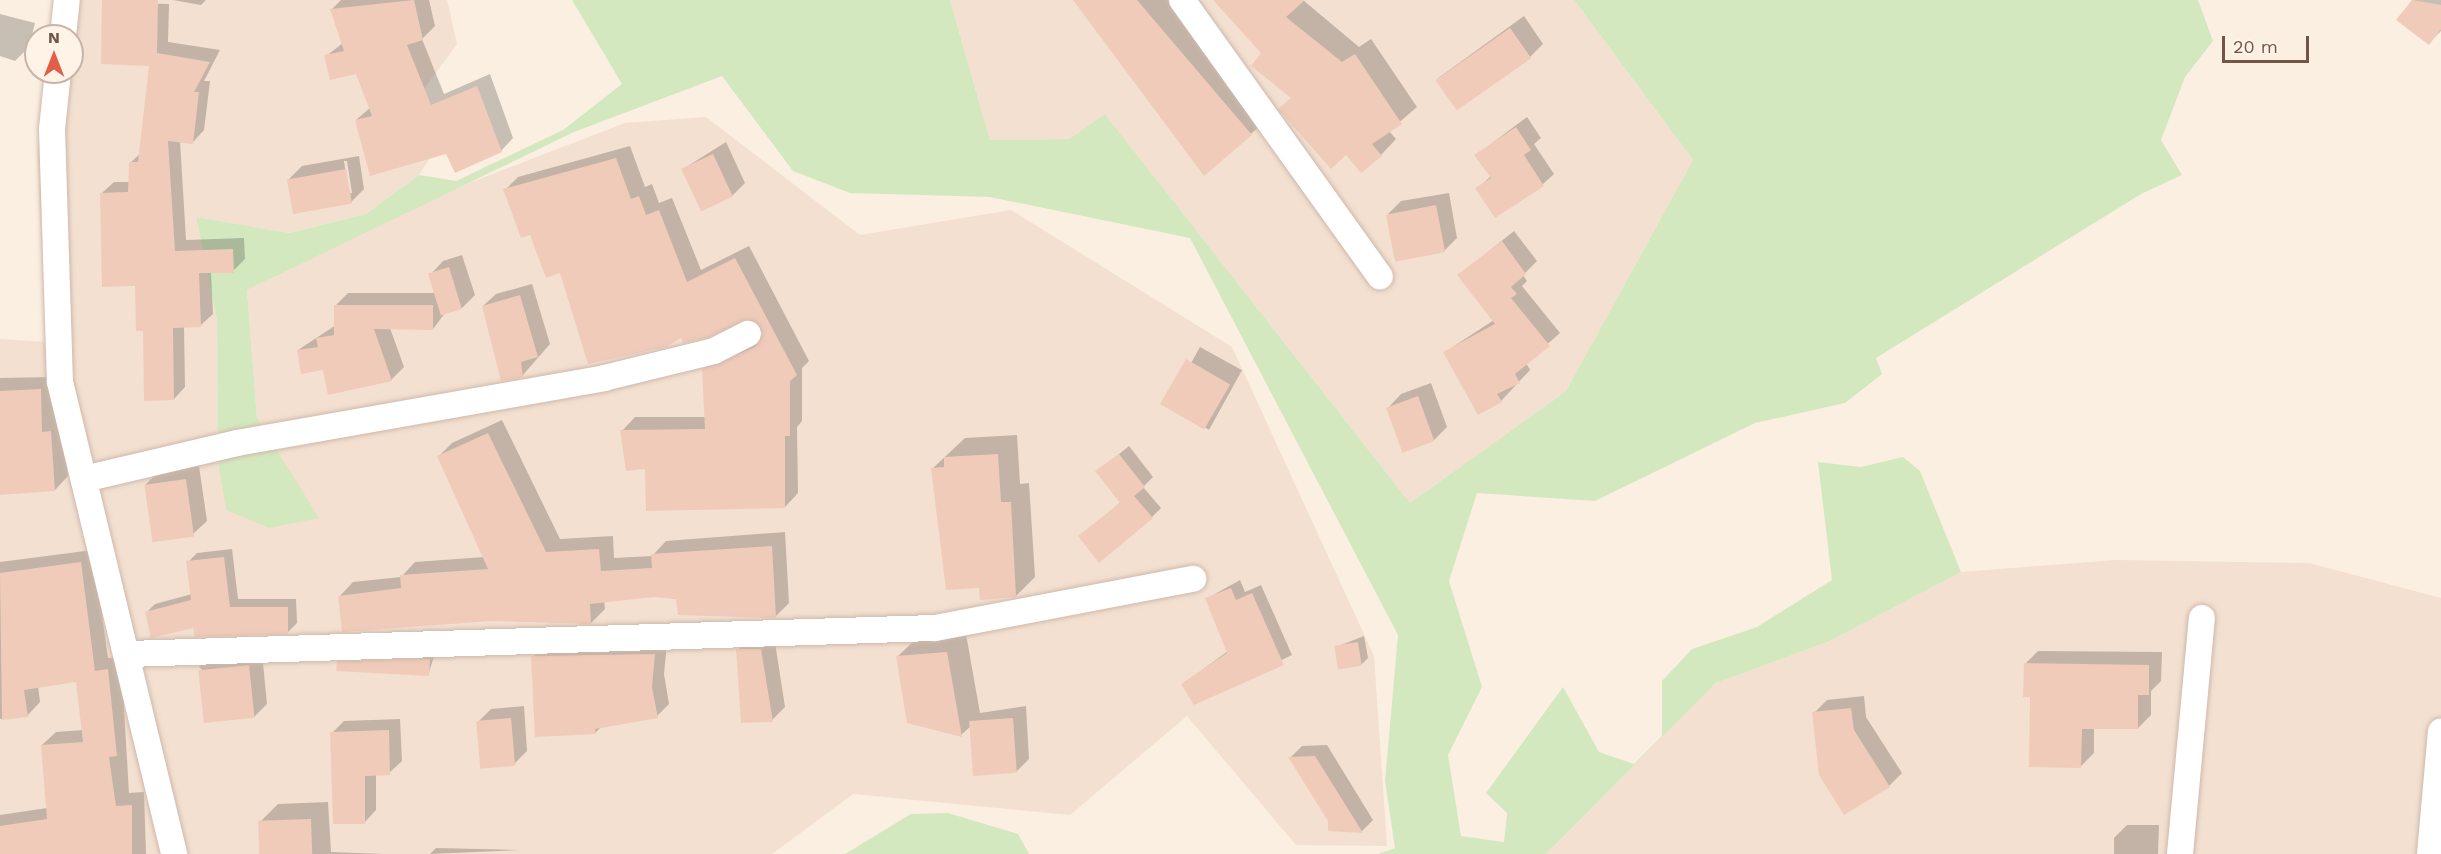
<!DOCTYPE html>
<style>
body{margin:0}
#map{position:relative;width:2441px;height:854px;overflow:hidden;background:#fbefe1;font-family:"Work Sans",sans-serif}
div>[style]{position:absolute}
.residential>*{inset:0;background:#f3e0d0}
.green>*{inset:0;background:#d4e8c0}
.shadow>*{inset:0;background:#0003;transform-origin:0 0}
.building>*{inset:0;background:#f0cbba;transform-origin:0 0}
.roads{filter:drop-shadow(0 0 2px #ceb8ab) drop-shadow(0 0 2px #ceb8ab)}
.street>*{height:26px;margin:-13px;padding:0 13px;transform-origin:13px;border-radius:13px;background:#fff}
span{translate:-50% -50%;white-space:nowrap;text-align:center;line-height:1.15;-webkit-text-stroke:4.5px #fff3e7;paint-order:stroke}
.north{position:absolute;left:24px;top:24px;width:60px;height:60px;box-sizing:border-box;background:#fff3e7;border:2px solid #c7b3a8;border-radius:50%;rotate:0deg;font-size:16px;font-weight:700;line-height:24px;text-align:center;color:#725449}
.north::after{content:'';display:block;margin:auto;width:21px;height:27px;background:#e35e49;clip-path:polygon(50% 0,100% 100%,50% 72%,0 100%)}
.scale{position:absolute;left:2222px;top:36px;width:87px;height:27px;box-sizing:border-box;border:3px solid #725449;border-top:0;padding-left:8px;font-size:18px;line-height:21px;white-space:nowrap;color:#725449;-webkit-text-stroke:4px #fff3e7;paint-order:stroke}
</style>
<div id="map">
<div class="residential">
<i style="clip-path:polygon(58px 0,447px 0,457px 44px,416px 100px,430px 158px,419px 175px,366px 214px,288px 233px,196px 217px,217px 320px,218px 462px,318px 518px,257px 418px,247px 290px,425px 200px,625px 123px,706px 117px,860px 235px,1011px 210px,1232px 347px,1374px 656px,1387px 846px,1296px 845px,1187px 716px,1070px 815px,853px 794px,772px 854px,0 854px,0 339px,47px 342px,37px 155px,48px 72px,72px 72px,72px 36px)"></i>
<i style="clip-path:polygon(950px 0,1574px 0,1693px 160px,1566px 391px,1410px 503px,1105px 114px,1069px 139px,990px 140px)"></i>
<i style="clip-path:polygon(2116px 560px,2309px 563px,2441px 598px,2441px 854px,1546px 854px,1716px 683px,1830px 641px,1961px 572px)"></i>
</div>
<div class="green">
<i style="clip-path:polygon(572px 0,950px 0,990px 140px,1069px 139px,1105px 114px,1410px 503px,1566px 391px,1693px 160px,1574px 0,2198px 0,2213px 41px,2185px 77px,2161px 140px,2182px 175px,2141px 194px,1876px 358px,1882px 374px,1845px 403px,1755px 423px,1595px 501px,1477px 493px,1449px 581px,1482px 687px,1448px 755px,1461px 836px,1504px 842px,1507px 813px,1486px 793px,1563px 687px,1599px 752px,1634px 764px,1662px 736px,1662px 681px,1692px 649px,1757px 627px,1832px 580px,1818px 462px,1861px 467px,1903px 457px,1920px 471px,1961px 572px,1830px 641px,1716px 683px,1546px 854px,1378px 854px,1395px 848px,1385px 781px,1398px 635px,1190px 238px,990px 197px,850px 193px,793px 171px,722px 76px,574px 132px,247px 290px,257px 418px,319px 518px,269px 528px,226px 510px,218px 462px,217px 320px,196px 217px,289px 233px,366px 214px,419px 175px,456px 181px,563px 130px,622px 84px)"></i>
<i style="clip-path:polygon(948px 813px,1018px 834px,1029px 854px,845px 854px,911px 814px)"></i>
</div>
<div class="shadow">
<i style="clip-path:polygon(173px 0,206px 0,201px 5px)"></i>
<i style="clip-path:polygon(341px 0,429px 0,435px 26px,422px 39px,444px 94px,490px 74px,513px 138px,501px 151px,446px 152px,356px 120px,371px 107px,357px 73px,326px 56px,343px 43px,331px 10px)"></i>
<i style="clip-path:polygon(1075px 0,1169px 0,1269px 117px,1251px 134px)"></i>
<i style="clip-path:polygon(1224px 0,1303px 0,1359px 47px,1371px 39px,1417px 107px,1389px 131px,1396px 139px,1381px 155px,1346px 153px,1280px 109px,1292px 97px)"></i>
<i style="clip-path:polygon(2414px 0,2441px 0,2441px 31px,2429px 43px,2398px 20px)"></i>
<i style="clip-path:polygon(115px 3px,169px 4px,168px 42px,220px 50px,204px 81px,210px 81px,204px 130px,193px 142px,180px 141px,186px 240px,244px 238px,245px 259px,233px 271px,211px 272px,213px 314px,201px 325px,184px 326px,185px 387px,174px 399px,144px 329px,136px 284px,102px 193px,114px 182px,129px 182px,130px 163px,141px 153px,150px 65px)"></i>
<i style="clip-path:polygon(0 14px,35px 23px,29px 47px,15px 61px,0 56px)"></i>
<i style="clip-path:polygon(1524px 16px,1543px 44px,1530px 57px,1437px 79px)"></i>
<i style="clip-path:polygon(1527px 117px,1541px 138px,1534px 144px,1554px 174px,1543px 184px,1477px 189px,1491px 176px,1476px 155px)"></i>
<i style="clip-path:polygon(726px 142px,745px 183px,732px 196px,683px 169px)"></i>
<i style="clip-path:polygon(630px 146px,645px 187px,652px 184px,659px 203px,672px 198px,701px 270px,749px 246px,809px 361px,802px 368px,802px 421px,797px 427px,798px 493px,785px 507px,646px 467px,622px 431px,635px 417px,706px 417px,703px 370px,717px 357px,765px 334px,749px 317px,681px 336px,561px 271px,505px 190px,518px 177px)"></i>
<i style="clip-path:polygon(evenodd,359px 156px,364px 189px,351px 202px,289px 179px,302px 166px,359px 156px,344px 161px,347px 161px,352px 193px,349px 193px,344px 161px)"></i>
<i style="clip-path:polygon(1449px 193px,1457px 238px,1444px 251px,1388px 214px,1401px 201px)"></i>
<i style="clip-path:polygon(1514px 231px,1537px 261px,1523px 275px,1527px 281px,1522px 286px,1560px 333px,1526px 363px,1530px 370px,1501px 401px,1445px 352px,1494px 320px,1459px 275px)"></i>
<i style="clip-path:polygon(462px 255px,475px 295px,462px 308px,445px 313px,433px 329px,390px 328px,404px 367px,391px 380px,324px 368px,298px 350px,336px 325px,336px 305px,348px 293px,435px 293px,430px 275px,443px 261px)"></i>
<i style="clip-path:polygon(532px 284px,550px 344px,522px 376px,483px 306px,496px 294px)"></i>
<i style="left:1200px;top:347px;width:48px;height:68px;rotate:29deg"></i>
<i style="clip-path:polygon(54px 377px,55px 419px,64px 419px,68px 476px,55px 490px,0 494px,0 378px)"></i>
<i style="clip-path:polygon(1431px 383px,1447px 427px,1434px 440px,1403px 451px,1388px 408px,1401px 394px)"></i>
<i style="clip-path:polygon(502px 420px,560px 539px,613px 536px,614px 558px,652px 556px,666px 541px,785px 532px,789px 603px,775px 617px,654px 595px,604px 600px,605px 609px,591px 623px,340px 596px,353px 582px,401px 577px,415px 562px,484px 557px,438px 457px,452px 443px)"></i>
<i style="clip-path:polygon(1017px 435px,1020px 484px,1029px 483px,1035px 577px,1016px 596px,980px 586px,932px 469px,965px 438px)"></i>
<i style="clip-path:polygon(1129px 446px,1153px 477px,1143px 487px,1161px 508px,1152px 517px,1080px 536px,1121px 502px,1097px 472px)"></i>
<i style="clip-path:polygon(199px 466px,207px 521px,193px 534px,145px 485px,158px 472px)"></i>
<i style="clip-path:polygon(232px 549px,238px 599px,296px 599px,297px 623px,288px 632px,195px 626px,146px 613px,155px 604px,192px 594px,188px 562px,197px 553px)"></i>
<i style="clip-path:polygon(93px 550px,108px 658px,121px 657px,129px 793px,144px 792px,146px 854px,0 854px,0 815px,47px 808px,42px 745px,56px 732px,83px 730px,78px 681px,38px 686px,40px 702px,27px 716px,0 719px,0 562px)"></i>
<i style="clip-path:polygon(1240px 580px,1245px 592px,1261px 585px,1292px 655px,1194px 703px,1183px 684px,1228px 651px,1206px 599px)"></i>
<i style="clip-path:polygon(966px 634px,980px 713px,1026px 706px,1029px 759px,1016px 772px,971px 726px,961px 735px,897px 657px,917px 638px)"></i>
<i style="clip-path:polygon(774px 636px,785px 707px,772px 720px,738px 650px,751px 637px)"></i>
<i style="clip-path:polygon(1364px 636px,1368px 658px,1361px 665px,1336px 647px)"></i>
<i style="clip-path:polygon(667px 643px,664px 674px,669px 704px,657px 716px,602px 726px,595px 733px,533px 657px,545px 644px)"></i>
<i style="clip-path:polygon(2038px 651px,2162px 652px,2161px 681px,2151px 691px,2151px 715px,2138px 728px,2094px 727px,2094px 753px,2080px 767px,2031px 695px,2025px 664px)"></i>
<i style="clip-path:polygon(262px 653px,267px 704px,254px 717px,199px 667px,213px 654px)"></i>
<i style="clip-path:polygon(435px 654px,428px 675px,339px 663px,345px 657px)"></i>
<i style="clip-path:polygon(1864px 696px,1866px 717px,1902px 773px,1889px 786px,1814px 713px,1827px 700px)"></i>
<i style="clip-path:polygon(524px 706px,527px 751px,514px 764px,478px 722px,491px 709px)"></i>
<i style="clip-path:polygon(400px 719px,402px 761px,389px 773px,376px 774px,376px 810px,364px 823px,332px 733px,344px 721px)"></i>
<i style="clip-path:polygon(1327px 745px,1373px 820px,1362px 831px,1329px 830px,1329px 820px,1290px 758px,1302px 746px)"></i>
<i style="clip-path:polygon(328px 802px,331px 852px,384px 854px,261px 854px,260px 822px,278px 804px)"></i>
<i style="clip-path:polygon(2127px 825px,2159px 825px,2158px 854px,2114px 854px,2114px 838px)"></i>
<i style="clip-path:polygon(436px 848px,521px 850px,430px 854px)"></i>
</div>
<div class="building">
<i style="clip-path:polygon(102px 0,158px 0,157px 53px,210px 62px,194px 92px,199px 92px,193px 144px,168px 141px,175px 251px,233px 249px,234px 273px,199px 273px,201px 327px,173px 328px,174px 400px,144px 401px,143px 331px,136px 331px,135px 286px,102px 287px,100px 193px,128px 192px,129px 162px,138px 162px,149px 66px,101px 64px)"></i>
<i style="clip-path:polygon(414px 0,423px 40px,407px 45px,431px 105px,477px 86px,502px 152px,455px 173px,446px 154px,370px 176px,355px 120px,372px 116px,356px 74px,330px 80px,324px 55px,344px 51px,330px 9px)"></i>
<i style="clip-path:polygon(1073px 0,1137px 0,1252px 135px,1204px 176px)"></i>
<i style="clip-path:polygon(1213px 0,1305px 0,1286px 17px,1342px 62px,1355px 54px,1402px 124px,1372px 144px,1382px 156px,1361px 173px,1346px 155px,1331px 169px,1278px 109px,1291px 98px,1251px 66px,1261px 53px)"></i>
<i style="clip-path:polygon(2412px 0,2441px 5px,2441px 29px,2429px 45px,2396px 20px)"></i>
<i style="left:1510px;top:28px;width:37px;height:91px;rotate:55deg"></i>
<i style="clip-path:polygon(1516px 127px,1531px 150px,1524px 155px,1544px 186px,1495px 218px,1475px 188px,1491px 178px,1474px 155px)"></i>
<i style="left:713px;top:154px;width:47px;height:35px;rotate:65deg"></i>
<i style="clip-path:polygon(616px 158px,631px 199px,639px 196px,646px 215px,659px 210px,687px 282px,735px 258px,797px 375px,790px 381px,790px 436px,785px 436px,785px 508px,646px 511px,645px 469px,626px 471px,620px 430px,705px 429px,702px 369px,755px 347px,763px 334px,748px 319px,709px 337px,683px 343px,681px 338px,666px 347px,588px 364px,560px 273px,546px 278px,530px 235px,521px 238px,503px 189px)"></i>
<i style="left:346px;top:169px;width:35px;height:60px;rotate:80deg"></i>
<i style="left:1436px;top:205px;width:48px;height:51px;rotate:79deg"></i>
<i style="clip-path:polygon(1502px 241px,1526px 274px,1511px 287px,1517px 294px,1511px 298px,1550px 346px,1515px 374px,1520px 383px,1497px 394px,1502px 402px,1478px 415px,1443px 352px,1495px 324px,1457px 275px)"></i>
<i style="left:449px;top:267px;width:44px;height:22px;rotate:73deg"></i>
<i style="clip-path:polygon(520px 295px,538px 357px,521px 362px,523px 377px,501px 381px,482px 306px)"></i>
<i style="clip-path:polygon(334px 305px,433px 305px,433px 330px,374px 329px,392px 381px,328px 395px,323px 370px,301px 374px,297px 350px,318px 347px,316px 338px,334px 335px)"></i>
<i style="left:1186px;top:359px;width:51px;height:52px;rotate:30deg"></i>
<i style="clip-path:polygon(41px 389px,42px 432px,51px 431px,55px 491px,0 495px,0 391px)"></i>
<i style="left:1418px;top:396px;width:48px;height:34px;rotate:70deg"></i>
<i style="clip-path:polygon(488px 433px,546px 552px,599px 549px,601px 571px,652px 568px,651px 554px,772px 546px,776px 618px,678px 615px,676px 599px,654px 597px,590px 604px,591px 624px,491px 621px,342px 632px,338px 596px,401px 588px,400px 575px,488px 569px,437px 456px)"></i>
<i style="clip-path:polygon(998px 454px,1001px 502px,1011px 502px,1016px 597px,980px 600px,979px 588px,946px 590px,931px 468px,944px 467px,944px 457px)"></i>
<i style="clip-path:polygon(1119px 454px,1145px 487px,1134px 496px,1153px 518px,1099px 563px,1078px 536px,1120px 503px,1095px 471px)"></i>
<i style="left:186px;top:479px;width:58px;height:42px;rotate:82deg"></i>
<i style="clip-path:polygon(224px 557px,230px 607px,288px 607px,288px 634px,195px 637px,193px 628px,151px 638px,145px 612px,191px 600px,186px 561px)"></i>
<i style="clip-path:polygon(81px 562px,95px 671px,108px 669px,117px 756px,109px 757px,116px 806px,132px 805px,132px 854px,0 854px,0 826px,47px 819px,41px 745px,83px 742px,76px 682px,24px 690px,28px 717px,2px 720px,0 573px)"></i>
<i style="clip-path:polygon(1231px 588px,1236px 600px,1252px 593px,1284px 665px,1194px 705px,1181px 684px,1227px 653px,1205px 598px)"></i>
<i style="left:1358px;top:642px;width:24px;height:24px;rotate:81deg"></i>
<i style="clip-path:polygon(736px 649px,761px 649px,773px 722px,741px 723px)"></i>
<i style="clip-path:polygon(947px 652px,962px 737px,907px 723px,896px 656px)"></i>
<i style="clip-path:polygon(655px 654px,652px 687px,658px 718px,595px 729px,596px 734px,535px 737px,531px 656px)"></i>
<i style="left:430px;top:659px;width:17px;height:93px;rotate:93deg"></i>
<i style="clip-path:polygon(2024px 663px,2149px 665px,2149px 695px,2138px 695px,2138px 729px,2082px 729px,2081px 768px,2029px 767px,2030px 697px,2023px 697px)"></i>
<i style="left:249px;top:665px;width:53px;height:51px;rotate:84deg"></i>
<i style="clip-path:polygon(1851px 708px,1854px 730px,1890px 787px,1844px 815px,1819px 775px,1812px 712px)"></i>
<i style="left:511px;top:718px;width:48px;height:35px;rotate:85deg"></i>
<i style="left:1013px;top:718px;width:55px;height:44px;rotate:86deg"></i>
<i style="clip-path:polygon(389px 730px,390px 775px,365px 776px,365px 824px,333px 824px,330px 732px)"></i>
<i style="clip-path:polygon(1315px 756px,1363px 833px,1328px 831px,1328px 821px,1288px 757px)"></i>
<i style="left:311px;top:819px;width:35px;height:53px;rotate:88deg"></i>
</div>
<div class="roads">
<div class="street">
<i style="left:1182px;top:0;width:340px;rotate:54.4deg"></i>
<i style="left:63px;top:36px;width:36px;rotate:-84deg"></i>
<i style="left:58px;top:72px;width:57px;rotate:96deg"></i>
<i style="left:52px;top:129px;width:253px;rotate:88.2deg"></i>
<i style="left:60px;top:382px;width:486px;rotate:76.4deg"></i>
<i style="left:84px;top:479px;width:157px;rotate:-13.2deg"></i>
<i style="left:237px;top:443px;width:373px;rotate:-10deg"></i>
<i style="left:604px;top:378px;width:113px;rotate:-13.8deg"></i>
<i style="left:714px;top:351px;width:38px;rotate:-27deg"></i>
<i style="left:129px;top:654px;width:806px;rotate:-1.85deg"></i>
<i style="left:935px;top:628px;width:263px;rotate:-10.8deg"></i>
<i style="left:2180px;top:854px;width:237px;rotate:-84.7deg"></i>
<i style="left:2430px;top:854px;width:123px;rotate:-84.9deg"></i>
</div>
</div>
<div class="north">N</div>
<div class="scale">20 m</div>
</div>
